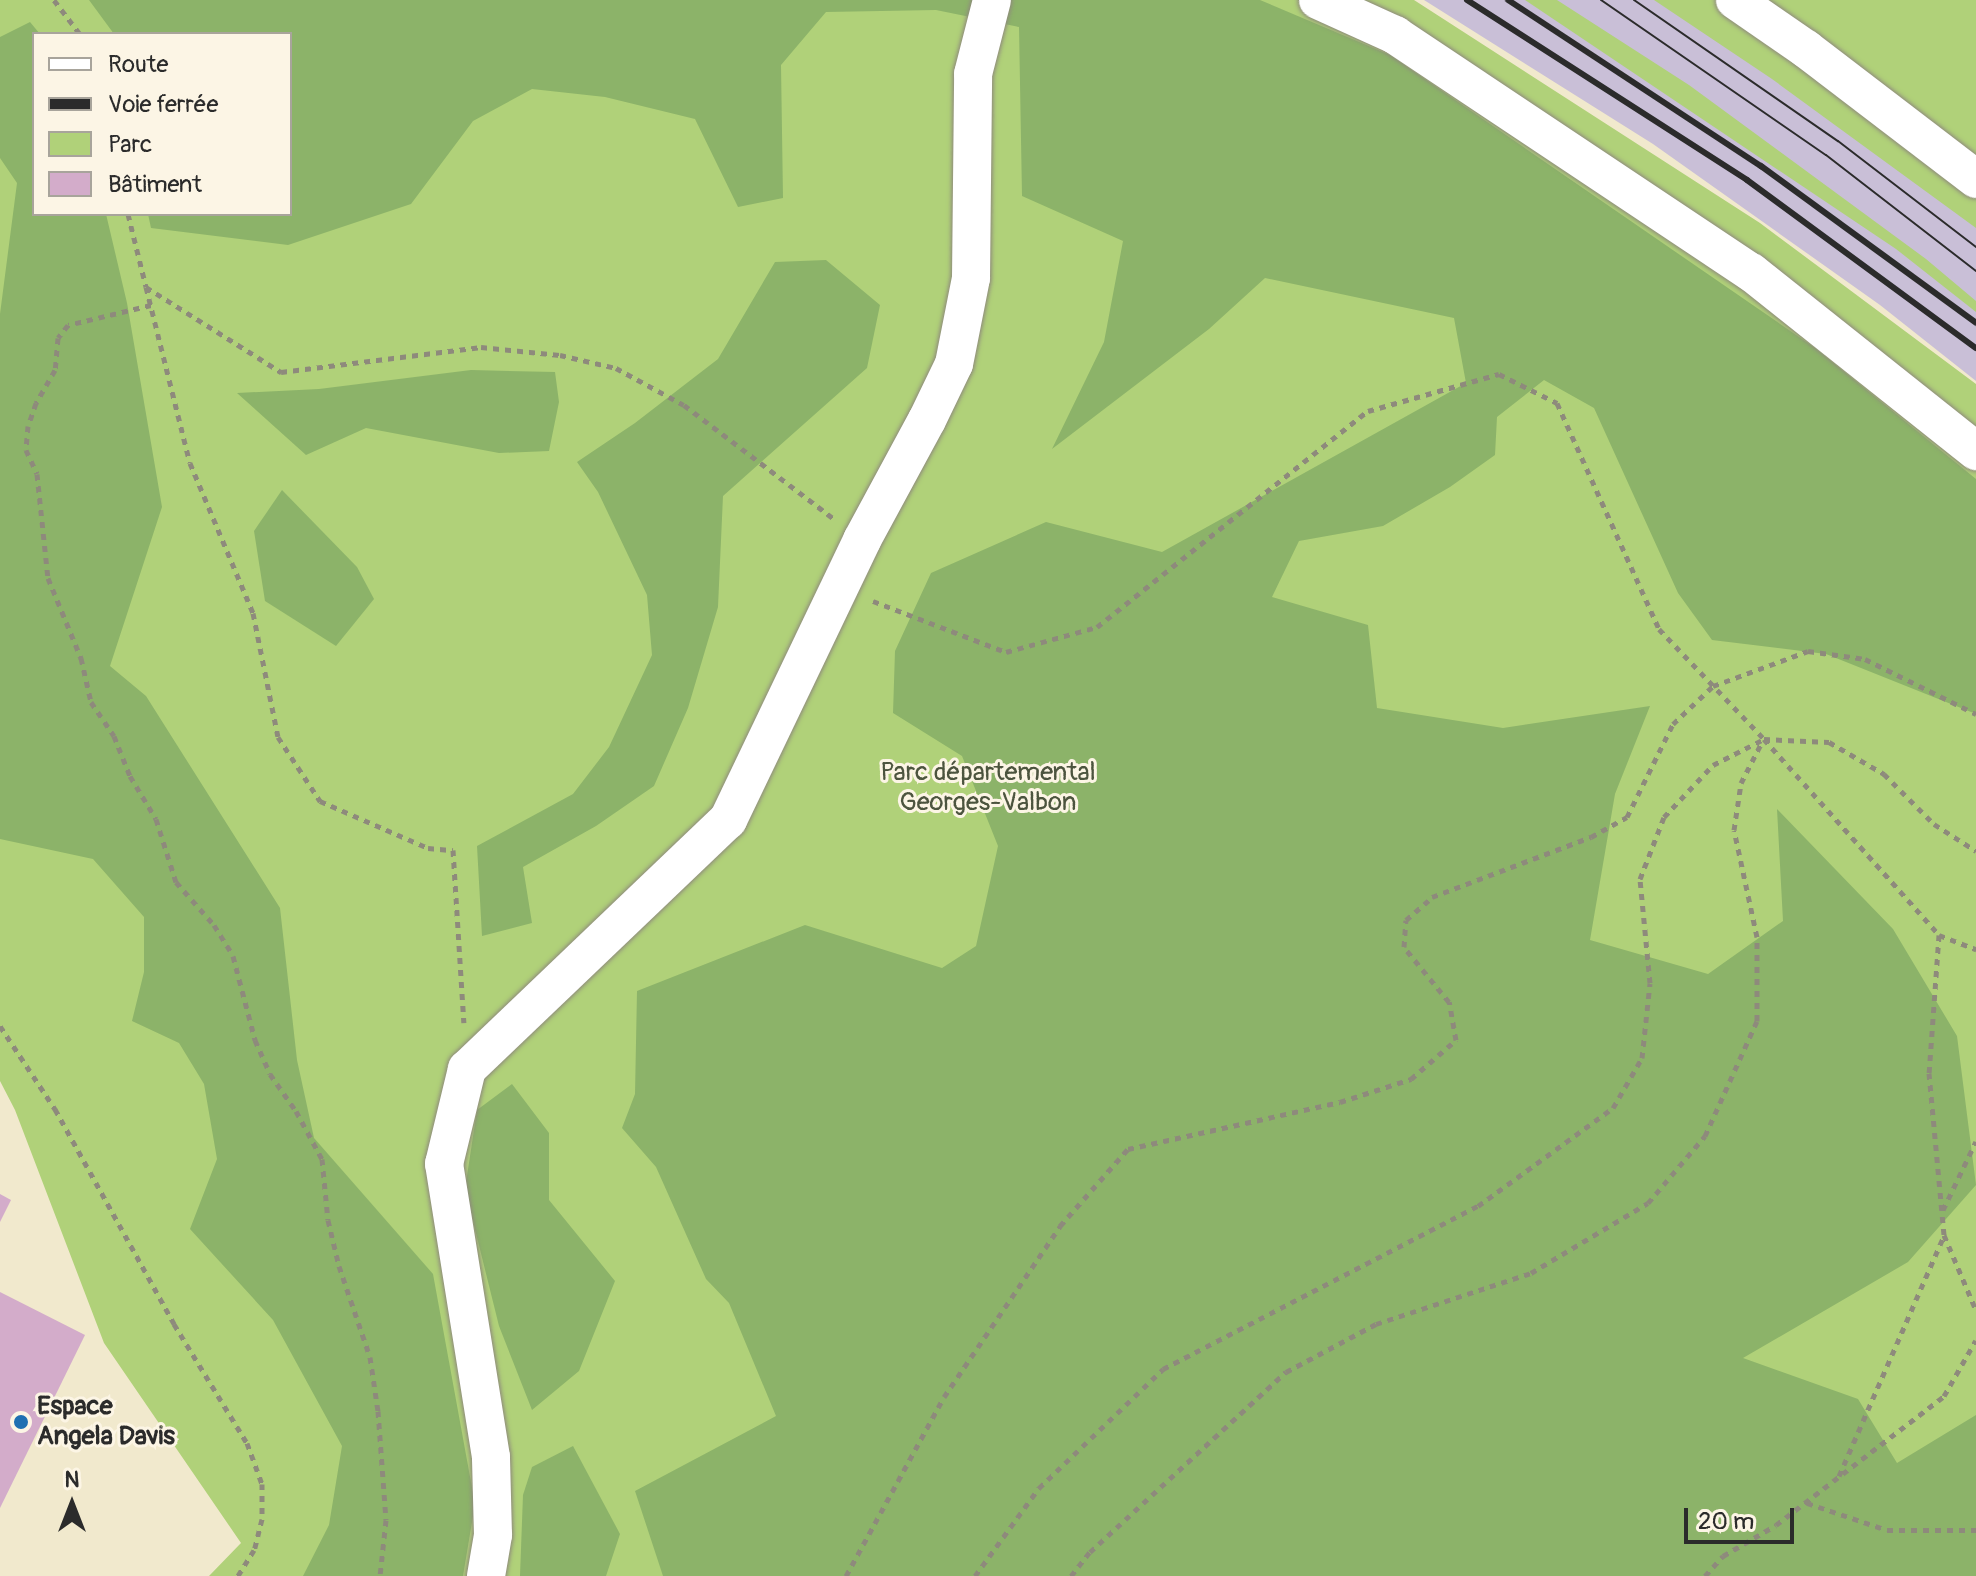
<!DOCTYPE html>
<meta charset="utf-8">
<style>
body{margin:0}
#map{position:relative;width:1976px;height:1576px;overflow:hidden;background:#f1e9cd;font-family:Pangolin,sans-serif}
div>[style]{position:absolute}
.industrial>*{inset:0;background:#c9bfd7}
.green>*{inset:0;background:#b0d179}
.forest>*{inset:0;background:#8cb369}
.building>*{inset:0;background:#d3acca}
.path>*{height:5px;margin-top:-2.5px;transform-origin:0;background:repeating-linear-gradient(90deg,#8e8a7c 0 6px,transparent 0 12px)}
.roads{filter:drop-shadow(0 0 2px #8e8a7c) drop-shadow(0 0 2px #8e8a7c)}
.minor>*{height:38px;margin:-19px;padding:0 19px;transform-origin:19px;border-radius:19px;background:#fff}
.tram>*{height:2px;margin:-1px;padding:0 1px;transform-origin:1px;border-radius:1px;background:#2b2b2b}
.rail>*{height:6px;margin:-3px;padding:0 3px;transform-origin:3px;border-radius:3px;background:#2b2b2b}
.dots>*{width:22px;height:22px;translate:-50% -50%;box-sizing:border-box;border:4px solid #fcf5e5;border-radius:50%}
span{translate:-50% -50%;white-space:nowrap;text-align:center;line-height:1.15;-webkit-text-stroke:6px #fcf5e5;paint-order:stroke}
.park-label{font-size:26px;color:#4c543e}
.poi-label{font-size:26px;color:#2b2b2b;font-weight:700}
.left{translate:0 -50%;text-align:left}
.legend{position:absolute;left:32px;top:32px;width:260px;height:184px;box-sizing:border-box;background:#fcf5e5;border:2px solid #a8a49b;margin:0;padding:10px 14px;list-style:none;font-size:24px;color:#2b2b2b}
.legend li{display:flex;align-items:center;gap:16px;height:40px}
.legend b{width:40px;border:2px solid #a8a49b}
.north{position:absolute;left:32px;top:1464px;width:80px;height:80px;-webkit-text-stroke:6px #fcf5e5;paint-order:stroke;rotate:0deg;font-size:22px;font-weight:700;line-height:32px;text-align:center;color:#2b2b2b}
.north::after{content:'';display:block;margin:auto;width:28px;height:36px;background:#2b2b2b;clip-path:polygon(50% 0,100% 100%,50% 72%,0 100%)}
.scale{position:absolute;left:1684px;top:1508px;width:110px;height:36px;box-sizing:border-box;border:4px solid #2b2b2b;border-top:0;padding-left:10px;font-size:24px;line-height:28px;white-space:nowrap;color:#2b2b2b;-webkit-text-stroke:6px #fcf5e5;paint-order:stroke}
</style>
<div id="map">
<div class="industrial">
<i style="clip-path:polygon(1424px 0,1718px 0,1976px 187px,1976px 381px,1880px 305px,1653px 144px)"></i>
</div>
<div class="green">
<i style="clip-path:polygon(evenodd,0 0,1414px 0,1760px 223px,1976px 384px,1976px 1576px,209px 1576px,241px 1543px,104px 1343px,15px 1110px,0 1081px,0 0,34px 34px,290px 34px,290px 214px,34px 214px,34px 34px)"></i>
<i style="clip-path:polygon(1525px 0,1557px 0,1689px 85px,1926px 259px,1976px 301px,1976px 312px,1896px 249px)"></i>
<i style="clip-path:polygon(1654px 0,1976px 0,1976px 228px,1772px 79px)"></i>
</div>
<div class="forest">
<i style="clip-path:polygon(89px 0,1260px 0,1390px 55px,1815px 348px,1976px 479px,1976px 714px,1826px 654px,1712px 640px,1678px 593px,1594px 408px,1544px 380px,1497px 417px,1495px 455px,1450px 487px,1383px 526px,1299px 541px,1272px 597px,1368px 625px,1377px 708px,1503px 728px,1650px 706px,1615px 794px,1590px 940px,1708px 974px,1783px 921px,1777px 809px,1893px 929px,1957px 1036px,1976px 1185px,1908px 1262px,1743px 1358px,1858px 1399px,1897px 1463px,1976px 1415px,1976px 1576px,663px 1576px,635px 1491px,776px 1416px,729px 1303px,706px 1279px,656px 1167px,622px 1128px,635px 1094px,637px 991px,805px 925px,942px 968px,976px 946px,998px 846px,962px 756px,893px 713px,895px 651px,931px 573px,1046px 522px,1162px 552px,1466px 383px,1454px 318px,1265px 278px,1209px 329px,1052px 449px,1104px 342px,1123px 241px,1022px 196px,1019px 27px,936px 10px,826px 12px,781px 65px,783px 198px,738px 207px,695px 119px,605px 97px,532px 89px,473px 121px,411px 204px,288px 245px,151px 228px,148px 214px,290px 214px,290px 34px,114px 34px)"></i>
<i style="clip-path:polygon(30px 22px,40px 34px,34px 34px,34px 214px,106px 214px,127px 303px,162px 507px,110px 666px,146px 696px,280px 908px,297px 1060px,314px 1138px,433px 1274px,475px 1504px,463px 1576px,303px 1576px,329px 1525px,342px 1446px,273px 1320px,190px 1229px,217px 1159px,204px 1084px,179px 1043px,132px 1021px,144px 972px,144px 917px,93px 859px,0 839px,0 314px,17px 183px,0 158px,0 37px)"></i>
<i style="clip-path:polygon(826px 260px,880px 305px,867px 368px,723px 496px,718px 607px,688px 708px,654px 786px,596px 826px,523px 867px,532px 923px,482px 936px,477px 846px,573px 794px,609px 747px,652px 655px,647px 595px,598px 492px,577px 462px,635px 423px,718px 359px,775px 262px)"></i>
<i style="clip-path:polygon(471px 370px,555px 372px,559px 402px,549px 451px,499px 453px,366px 428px,306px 455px,237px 393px,319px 389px)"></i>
<i style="clip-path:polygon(282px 490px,357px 567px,374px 599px,336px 646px,265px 601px,254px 531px)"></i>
<i style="clip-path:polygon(512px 1084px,549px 1133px,549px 1200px,615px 1281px,579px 1371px,532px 1410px,499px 1326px,465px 1189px,477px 1110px)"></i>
<i style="clip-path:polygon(573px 1446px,620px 1534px,606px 1576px,520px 1576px,523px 1495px,532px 1467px)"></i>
</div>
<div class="building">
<i style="clip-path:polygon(0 1194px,11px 1200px,0 1222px)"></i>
<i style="clip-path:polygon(0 1292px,85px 1335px,0 1508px)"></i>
</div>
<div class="path">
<i style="left:54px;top:0;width:43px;rotate:52.6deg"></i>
<i style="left:128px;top:214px;width:75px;rotate:76.1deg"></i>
<i style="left:146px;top:287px;width:160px;rotate:32.2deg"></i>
<i style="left:281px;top:372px;width:202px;rotate:-7.1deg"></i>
<i style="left:481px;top:347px;width:79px;rotate:5.8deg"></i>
<i style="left:560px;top:355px;width:57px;rotate:13.1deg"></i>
<i style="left:616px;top:368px;width:77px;rotate:28.6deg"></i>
<i style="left:684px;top:405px;width:188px;rotate:37.2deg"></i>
<i style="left:146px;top:287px;width:181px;rotate:76deg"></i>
<i style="left:190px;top:463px;width:163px;rotate:67.2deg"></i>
<i style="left:253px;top:613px;width:126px;rotate:78.6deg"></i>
<i style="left:278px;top:737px;width:77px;rotate:56.7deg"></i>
<i style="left:320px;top:801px;width:118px;rotate:23.5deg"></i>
<i style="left:428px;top:848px;width:25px;rotate:5deg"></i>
<i style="left:453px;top:850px;width:173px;rotate:86.4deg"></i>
<i style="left:151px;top:305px;width:85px;rotate:166.5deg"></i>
<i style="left:68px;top:325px;width:16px;rotate:128deg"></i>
<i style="left:58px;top:338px;width:32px;rotate:95deg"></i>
<i style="left:55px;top:370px;width:38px;rotate:120deg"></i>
<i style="left:36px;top:403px;width:24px;rotate:109deg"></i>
<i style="left:28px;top:426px;width:24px;rotate:95deg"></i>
<i style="left:26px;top:450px;width:26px;rotate:65deg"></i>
<i style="left:37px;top:474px;width:105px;rotate:84deg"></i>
<i style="left:48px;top:578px;width:87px;rotate:67.6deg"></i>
<i style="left:81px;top:658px;width:45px;rotate:77.2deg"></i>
<i style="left:91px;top:702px;width:41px;rotate:55.9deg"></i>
<i style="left:114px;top:736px;width:43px;rotate:68.2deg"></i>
<i style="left:130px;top:776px;width:50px;rotate:58.8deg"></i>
<i style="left:156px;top:819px;width:66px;rotate:72.4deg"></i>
<i style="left:176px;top:882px;width:57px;rotate:48.5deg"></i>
<i style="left:214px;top:925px;width:36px;rotate:58deg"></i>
<i style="left:233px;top:956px;width:87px;rotate:75.3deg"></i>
<i style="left:255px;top:1040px;width:37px;rotate:66deg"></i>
<i style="left:270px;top:1074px;width:45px;rotate:54.9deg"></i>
<i style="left:296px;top:1111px;width:55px;rotate:61.6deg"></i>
<i style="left:322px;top:1159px;width:61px;rotate:84.4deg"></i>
<i style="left:328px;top:1220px;width:47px;rotate:76.6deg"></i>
<i style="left:339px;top:1266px;width:96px;rotate:71.2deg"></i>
<i style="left:370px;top:1357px;width:55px;rotate:81.6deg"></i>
<i style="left:378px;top:1411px;width:109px;rotate:85.8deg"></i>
<i style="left:386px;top:1520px;width:56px;rotate:96.1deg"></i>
<i style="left:873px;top:601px;width:142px;rotate:21deg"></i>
<i style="left:1006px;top:652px;width:94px;rotate:-15.4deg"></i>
<i style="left:1097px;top:627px;width:347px;rotate:-38.6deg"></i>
<i style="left:1368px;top:411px;width:136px;rotate:-15.8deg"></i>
<i style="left:1499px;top:374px;width:65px;rotate:26.6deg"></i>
<i style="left:1557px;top:403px;width:248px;rotate:65.7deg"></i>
<i style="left:1659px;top:629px;width:152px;rotate:46.3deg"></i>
<i style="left:1764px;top:739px;width:263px;rotate:48.2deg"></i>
<i style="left:1939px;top:935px;width:40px;rotate:21deg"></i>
<i style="left:1939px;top:935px;width:138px;rotate:94.1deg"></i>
<i style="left:1929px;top:1073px;width:163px;rotate:84.7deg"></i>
<i style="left:1944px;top:1235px;width:82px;rotate:66.9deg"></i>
<i style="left:0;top:1026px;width:100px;rotate:56.5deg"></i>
<i style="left:55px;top:1109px;width:246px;rotate:61deg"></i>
<i style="left:174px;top:1324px;width:140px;rotate:58.5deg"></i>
<i style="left:247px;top:1443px;width:44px;rotate:69.9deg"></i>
<i style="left:262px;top:1484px;width:35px;rotate:90deg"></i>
<i style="left:262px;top:1519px;width:32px;rotate:104deg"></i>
<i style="left:254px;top:1550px;width:31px;rotate:122deg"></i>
<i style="left:1943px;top:1210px;width:76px;rotate:-64.4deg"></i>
<i style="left:1839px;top:1476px;width:262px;rotate:-66.4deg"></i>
<i style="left:1807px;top:1503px;width:84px;rotate:18.6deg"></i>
<i style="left:1887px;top:1530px;width:89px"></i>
<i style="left:846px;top:1576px;width:204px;rotate:-61.3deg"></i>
<i style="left:944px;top:1397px;width:207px;rotate:-55.8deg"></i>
<i style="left:1060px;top:1226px;width:103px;rotate:-48.6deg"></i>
<i style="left:1128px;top:1149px;width:217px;rotate:-12.5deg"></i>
<i style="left:1340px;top:1102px;width:75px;rotate:-17.9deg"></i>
<i style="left:1411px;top:1079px;width:60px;rotate:-40.9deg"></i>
<i style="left:1456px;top:1040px;width:39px;rotate:-100deg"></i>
<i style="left:1449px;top:1002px;width:71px;rotate:-129.3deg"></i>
<i style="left:1404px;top:947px;width:27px;rotate:-86deg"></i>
<i style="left:1406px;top:920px;width:35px;rotate:-41deg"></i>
<i style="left:1432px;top:897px;width:170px;rotate:-20.7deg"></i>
<i style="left:1591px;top:837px;width:41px;rotate:-29.1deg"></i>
<i style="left:1627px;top:817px;width:104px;rotate:-63.7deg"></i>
<i style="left:1673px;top:724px;width:55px;rotate:-43.5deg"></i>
<i style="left:1713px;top:686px;width:101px;rotate:-20.2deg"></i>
<i style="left:1808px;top:651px;width:58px;rotate:8deg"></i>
<i style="left:1865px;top:659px;width:124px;rotate:26.4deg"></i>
<i style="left:975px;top:1576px;width:109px;rotate:-54deg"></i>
<i style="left:1039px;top:1488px;width:172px;rotate:-43.8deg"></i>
<i style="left:1163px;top:1369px;width:355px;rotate:-27.4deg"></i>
<i style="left:1478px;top:1206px;width:167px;rotate:-36deg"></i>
<i style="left:1613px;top:1108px;width:58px;rotate:-59.9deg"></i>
<i style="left:1642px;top:1058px;width:75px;rotate:-83.9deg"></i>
<i style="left:1650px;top:983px;width:104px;rotate:-95.5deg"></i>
<i style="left:1640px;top:879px;width:66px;rotate:-68.8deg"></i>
<i style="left:1664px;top:817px;width:71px;rotate:-46.7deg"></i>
<i style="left:1713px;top:765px;width:57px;rotate:-27deg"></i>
<i style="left:1764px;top:739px;width:65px;rotate:2.6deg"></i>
<i style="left:1829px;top:742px;width:64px;rotate:30.2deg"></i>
<i style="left:1884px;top:774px;width:71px;rotate:45deg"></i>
<i style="left:1934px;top:824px;width:50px;rotate:32.7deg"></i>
<i style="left:1071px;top:1576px;width:31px;rotate:-52deg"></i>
<i style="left:1090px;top:1552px;width:266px;rotate:-42.6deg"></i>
<i style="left:1286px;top:1372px;width:102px;rotate:-28.1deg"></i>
<i style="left:1376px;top:1324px;width:163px;rotate:-18.2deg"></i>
<i style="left:1531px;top:1273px;width:136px;rotate:-30.9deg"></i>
<i style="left:1648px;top:1203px;width:88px;rotate:-49.6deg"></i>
<i style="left:1705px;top:1136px;width:126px;rotate:-65.7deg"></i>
<i style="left:1757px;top:1021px;width:84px;rotate:-90deg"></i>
<i style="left:1757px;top:937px;width:109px;rotate:-102.1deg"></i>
<i style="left:1734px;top:830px;width:48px;rotate:-81.5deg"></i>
<i style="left:1741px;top:783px;width:48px;rotate:-62.9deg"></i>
<i style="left:1705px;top:1576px;width:27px;rotate:-48deg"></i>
<i style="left:1723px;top:1556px;width:61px;rotate:-30.3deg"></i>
<i style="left:1776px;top:1525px;width:212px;rotate:-37.5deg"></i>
<i style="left:1944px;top:1396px;width:64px;rotate:-60.3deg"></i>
</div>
<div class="roads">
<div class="minor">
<i style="left:1318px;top:0;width:85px;rotate:24.4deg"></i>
<i style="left:1395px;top:35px;width:428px;rotate:33.7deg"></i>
<i style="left:1751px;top:272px;width:288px;rotate:38.5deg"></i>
<i style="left:1735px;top:0;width:86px;rotate:34.6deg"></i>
<i style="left:1806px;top:49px;width:214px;rotate:37.4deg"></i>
<i style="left:486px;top:1576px;width:42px;rotate:-80.3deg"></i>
<i style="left:493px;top:1535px;width:78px;rotate:-91.5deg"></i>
<i style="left:491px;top:1457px;width:297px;rotate:-99.1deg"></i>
<i style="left:444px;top:1164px;width:98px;rotate:-76.4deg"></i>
<i style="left:467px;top:1069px;width:361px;rotate:-43.7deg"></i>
<i style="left:728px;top:820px;width:310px;rotate:-64.4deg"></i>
<i style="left:862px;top:540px;width:136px;rotate:-61.6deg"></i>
<i style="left:927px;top:420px;width:62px;rotate:-64.3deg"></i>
<i style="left:954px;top:364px;width:88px;rotate:-78.8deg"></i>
<i style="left:971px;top:278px;width:204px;rotate:-89.4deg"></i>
<i style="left:973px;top:74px;width:76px;rotate:-75.6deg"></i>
</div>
</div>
<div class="tram">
<i style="left:1601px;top:0;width:273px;rotate:34.6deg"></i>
<i style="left:1826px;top:155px;width:190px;rotate:37.7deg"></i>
<i style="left:1634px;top:0;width:248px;rotate:34.7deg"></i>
<i style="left:1838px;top:141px;width:174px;rotate:37.5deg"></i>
</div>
<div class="rail">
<i style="left:1467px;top:0;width:333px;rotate:32.7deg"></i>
<i style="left:1747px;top:180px;width:284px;rotate:36.3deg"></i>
<i style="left:1508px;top:0;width:303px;rotate:33.3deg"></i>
<i style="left:1761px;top:166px;width:266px;rotate:36.1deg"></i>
</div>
<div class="dots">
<i style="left:21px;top:1422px;background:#1f6fb2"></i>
</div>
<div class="park-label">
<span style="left:988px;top:788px">Parc départemental<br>Georges-Valbon</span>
</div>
<div class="poi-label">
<span class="left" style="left:37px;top:1422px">Espace<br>Angela Davis</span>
</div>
<ul class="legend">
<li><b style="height:10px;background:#fff"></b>Route</li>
<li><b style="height:10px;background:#2b2b2b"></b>Voie ferrée</li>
<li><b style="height:22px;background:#b0d179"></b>Parc</li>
<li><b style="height:22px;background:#d3acca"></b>Bâtiment</li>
</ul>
<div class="north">N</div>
<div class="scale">20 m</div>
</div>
